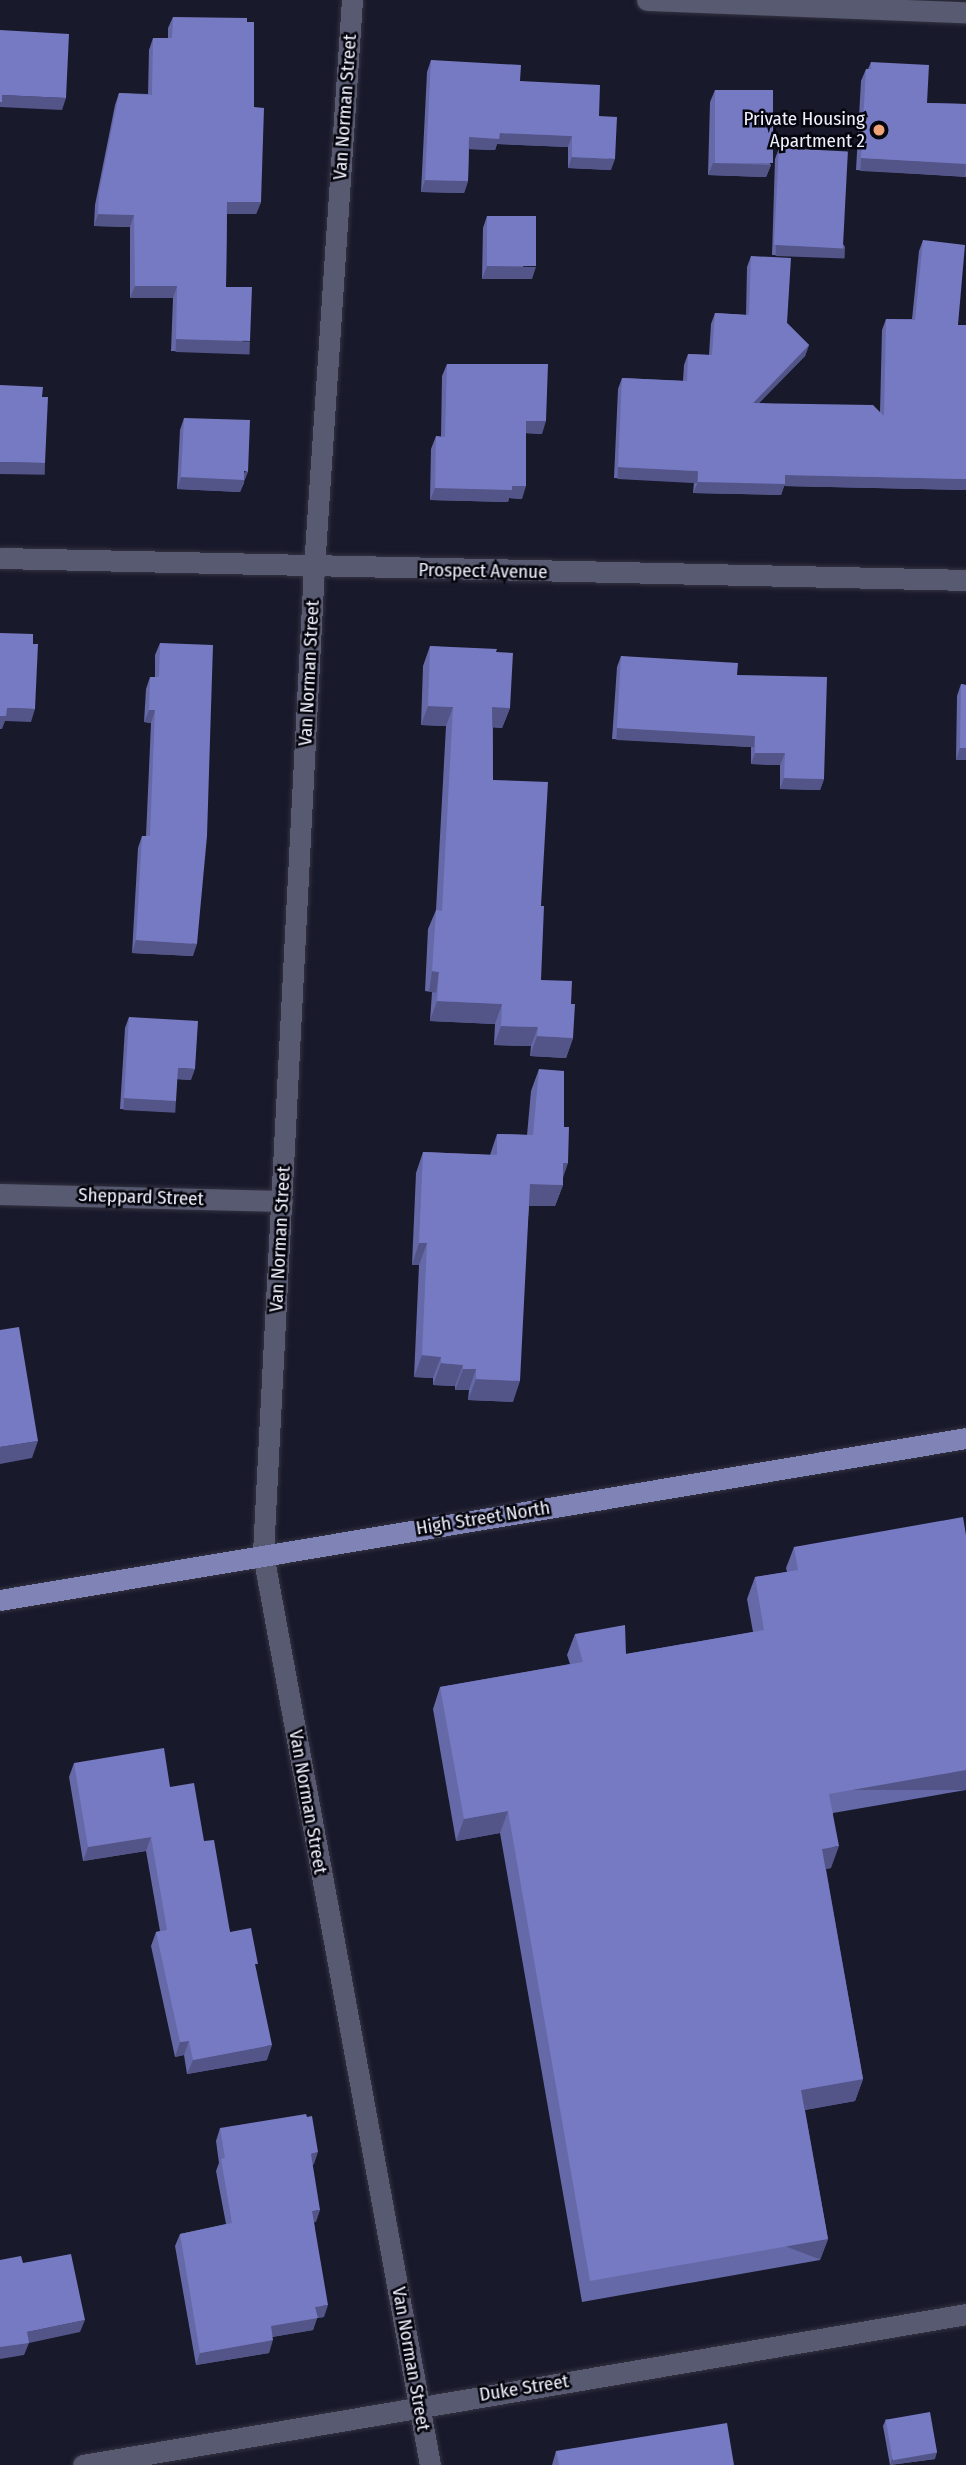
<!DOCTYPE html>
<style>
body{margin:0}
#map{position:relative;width:966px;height:2465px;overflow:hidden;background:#18192b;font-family:"Fira Sans Condensed",sans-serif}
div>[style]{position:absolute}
.roads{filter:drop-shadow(0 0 2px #343342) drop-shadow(0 0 2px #343342)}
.minor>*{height:21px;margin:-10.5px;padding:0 10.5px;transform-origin:10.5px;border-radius:10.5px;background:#575a70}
.major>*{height:21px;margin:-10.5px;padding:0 10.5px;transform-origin:10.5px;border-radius:10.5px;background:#7f83b6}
.wall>*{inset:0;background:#6569a7}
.shaded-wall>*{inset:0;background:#535588;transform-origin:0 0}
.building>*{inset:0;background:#767ac2;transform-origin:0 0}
.dots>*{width:19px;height:19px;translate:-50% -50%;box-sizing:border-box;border:4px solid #05050d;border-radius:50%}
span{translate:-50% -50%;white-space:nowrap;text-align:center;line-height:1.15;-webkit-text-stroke:5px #05050d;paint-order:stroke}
.street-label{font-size:19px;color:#eef0fd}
.poi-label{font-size:19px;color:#eef0fd}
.right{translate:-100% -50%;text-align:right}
</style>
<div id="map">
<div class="roads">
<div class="minor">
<i style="left:352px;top:0;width:568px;rotate:93.83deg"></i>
<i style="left:314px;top:567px;width:988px;rotate:92.96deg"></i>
<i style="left:263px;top:1554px;width:926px;rotate:79.61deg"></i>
<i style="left:647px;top:0;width:319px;rotate:2.2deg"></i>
<i style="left:0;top:558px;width:966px;rotate:1.3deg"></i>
<i style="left:0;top:1194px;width:282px;rotate:1.4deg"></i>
<i style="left:83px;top:2465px;width:896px;rotate:-9.7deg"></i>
</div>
<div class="major">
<i style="left:0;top:1600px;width:979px;rotate:-9.52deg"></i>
</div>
</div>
<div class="wall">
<i style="clip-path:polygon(173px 17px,254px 107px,261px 202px,256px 214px,227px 214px,226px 287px,246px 353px,171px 351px,173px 298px,130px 298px,130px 227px,94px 226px,95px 205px,115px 105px,119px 93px,148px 94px,149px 50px,153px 38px,168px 38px,168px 28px)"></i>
<i style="clip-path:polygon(431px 60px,520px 81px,599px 116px,611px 170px,568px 168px,568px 147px,497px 144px,495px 150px,469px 149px,468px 181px,464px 193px,421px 192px,427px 72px)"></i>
<i style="clip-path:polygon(871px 62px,927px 103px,966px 104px,966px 177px,856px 170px,861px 81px,866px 69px,868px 69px)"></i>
<i style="clip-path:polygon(715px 90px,771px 165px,766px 177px,708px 175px,710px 102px)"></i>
<i style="clip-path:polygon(779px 148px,845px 247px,841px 257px,772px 255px,775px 159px)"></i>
<i style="clip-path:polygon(487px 216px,532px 279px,482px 279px,483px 228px)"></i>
<i style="clip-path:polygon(923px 240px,958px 325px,966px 490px,784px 486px,781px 495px,693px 493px,694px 482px,614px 478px,618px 389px,622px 378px,683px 381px,684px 365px,688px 354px,709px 355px,711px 324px,715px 313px,746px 315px,747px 267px,751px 256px,787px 323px,809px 345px,805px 356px,759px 403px,880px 412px,882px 330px,886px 319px,912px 319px,919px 251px)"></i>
<i style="clip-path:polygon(447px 364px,542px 434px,526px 433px,522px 499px,509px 498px,508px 502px,430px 500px,431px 449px,436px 436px,441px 437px,442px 376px)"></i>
<i style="clip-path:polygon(184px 418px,244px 483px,240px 492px,177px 489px,180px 430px)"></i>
<i style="clip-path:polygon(160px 643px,193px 956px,132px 953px,138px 848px,142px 836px,146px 836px,151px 723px,144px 722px,146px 689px,150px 677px,155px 677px,155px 655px)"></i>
<i style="clip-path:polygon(430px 646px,496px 652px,510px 708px,502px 728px,493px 727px,493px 780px,541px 906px,541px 980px,571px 1004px,573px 1038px,566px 1058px,530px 1056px,531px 1046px,494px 1045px,495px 1024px,430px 1021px,432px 992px,425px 991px,428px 929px,436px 910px,446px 726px,421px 725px,423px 666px)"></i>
<i style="clip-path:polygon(621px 656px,737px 675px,824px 779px,820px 790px,780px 789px,780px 765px,751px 764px,751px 747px,612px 739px,617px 667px)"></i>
<i style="clip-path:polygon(961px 684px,966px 685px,966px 760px,956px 760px,957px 696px)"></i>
<i style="clip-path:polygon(129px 1017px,191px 1080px,177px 1079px,172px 1112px,120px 1109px,125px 1028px)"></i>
<i style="clip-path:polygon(539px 1069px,563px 1177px,563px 1185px,555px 1206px,529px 1206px,513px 1402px,468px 1400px,469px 1390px,455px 1390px,455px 1386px,433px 1385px,433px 1378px,414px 1377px,419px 1265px,412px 1265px,416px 1173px,423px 1152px,490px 1155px,497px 1134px,527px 1135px,531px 1091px)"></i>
<i style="clip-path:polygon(966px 1535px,966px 1790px,833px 1813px,831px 1868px,826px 1869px,863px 2079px,855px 2101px,805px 2110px,828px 2239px,820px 2260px,582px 2302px,500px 1833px,456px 1841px,433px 1709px,440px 1687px,570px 1664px,567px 1655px,575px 1634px,626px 1654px,753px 1632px,747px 1599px,755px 1577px,787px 1572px,786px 1568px,794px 1547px)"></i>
<i style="clip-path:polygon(74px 1763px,170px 1787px,204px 1841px,230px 1932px,256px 1969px,267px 2060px,187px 2074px,184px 2055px,175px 2057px,151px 1946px,156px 1932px,160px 1931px,146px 1851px,83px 1861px,69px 1777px)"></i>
<i style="clip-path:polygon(220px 2128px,314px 2164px,312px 2165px,316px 2222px,314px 2222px,324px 2317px,317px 2318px,313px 2330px,272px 2337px,269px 2353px,196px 2365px,175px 2246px,180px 2234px,226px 2224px,216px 2171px,219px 2163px,216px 2141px)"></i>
<i style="clip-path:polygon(886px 2419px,935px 2459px,890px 2465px,883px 2426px)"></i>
<i style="clip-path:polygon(556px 2451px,734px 2465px,552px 2465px)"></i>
</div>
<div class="shaded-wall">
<i style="clip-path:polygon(2px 95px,66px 98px,62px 110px,0 107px,0 101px)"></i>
<i style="clip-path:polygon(500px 133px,572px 136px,568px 147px,497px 144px,495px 150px,465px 149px,469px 137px)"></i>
<i style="clip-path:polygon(572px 157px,615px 159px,611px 170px,568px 168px)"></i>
<i style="left:861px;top:158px;width:105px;height:13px;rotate:3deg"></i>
<i style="clip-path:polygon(713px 163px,771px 165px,766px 177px,708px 175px)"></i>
<i style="clip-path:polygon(425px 180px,468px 181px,464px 193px,421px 192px)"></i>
<i style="clip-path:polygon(227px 202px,261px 202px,256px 214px,223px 214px)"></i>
<i style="clip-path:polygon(98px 214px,134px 215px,130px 227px,94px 226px)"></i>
<i style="left:776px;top:245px;width:69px;height:11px;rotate:2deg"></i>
<i style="clip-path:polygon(487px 266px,536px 267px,532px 279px,482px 279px)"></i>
<i style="clip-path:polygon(135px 286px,177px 286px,173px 298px,130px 298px)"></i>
<i style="left:176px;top:339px;width:74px;height:13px;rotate:2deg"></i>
<i style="clip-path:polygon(809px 345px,805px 356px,748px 414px,753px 403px)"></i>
<i style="clip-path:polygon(526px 421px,546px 421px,542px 434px,522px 433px)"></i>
<i style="left:0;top:462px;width:45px;height:12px;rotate:1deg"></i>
<i style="left:618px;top:467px;width:80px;height:12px;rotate:3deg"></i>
<i style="clip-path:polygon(248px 472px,240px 492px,177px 489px,181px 477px)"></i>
<i style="clip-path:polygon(785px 475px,966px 479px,966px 490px,784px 486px,781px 495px,693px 493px,698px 482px)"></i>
<i style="clip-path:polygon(512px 486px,526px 486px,522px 499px,509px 498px,508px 502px,430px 500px,435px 488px)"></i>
<i style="clip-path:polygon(428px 706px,453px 707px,446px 726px,421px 725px)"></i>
<i style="clip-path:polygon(492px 707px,510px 708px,502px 728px,485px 727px)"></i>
<i style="clip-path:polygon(7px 708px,35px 709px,31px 722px,5px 721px,2px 729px,0 729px,0 716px)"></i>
<i style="clip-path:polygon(149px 710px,155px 710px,151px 723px,144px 722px)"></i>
<i style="left:617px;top:728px;width:138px;height:12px;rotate:3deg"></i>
<i style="clip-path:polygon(960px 748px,966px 748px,966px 760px,956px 760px)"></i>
<i style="clip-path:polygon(755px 753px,785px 753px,780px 765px,751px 764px)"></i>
<i style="clip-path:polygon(784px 778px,824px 779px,820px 790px,780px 789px)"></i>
<i style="clip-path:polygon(136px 940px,197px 944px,193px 956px,132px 953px)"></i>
<i style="left:432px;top:971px;width:7px;height:21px;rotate:8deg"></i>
<i style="clip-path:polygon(437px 1001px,502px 1004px,495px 1024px,430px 1021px)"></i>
<i style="clip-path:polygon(501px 1026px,538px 1027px,531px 1046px,494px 1045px)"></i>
<i style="clip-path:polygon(537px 1036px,573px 1038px,566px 1058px,530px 1056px)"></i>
<i style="clip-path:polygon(178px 1068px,195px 1069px,191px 1080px,174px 1079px)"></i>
<i style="left:124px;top:1098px;width:52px;height:12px;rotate:3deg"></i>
<i style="clip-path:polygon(563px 1163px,568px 1163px,561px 1184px)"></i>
<i style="clip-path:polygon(530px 1184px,563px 1185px,555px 1206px,523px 1206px)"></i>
<i style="clip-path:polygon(419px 1243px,427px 1243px,419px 1265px,412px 1265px)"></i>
<i style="clip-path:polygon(422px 1355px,441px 1357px,433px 1378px,414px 1377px)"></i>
<i style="clip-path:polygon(441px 1363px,463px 1365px,455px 1386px,433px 1385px)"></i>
<i style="clip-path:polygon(463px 1369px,476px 1369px,469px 1390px,455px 1390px)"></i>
<i style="clip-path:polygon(476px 1379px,520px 1381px,513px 1402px,468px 1400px)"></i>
<i style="clip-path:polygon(38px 1441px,32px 1458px,0 1464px,0 1447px)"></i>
<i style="left:966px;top:1770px;width:20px;height:139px;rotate:90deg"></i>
<i style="clip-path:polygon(508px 1811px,500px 1833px,456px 1841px,464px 1819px)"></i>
<i style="clip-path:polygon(151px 1837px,146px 1851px,83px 1861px,88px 1847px)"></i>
<i style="clip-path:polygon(839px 1846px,831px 1868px,814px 1871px,822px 1849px)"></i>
<i style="clip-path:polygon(189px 2041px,184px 2055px,175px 2057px,180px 2042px)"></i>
<i style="clip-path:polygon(272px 2045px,267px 2060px,187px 2074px,193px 2060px)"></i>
<i style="clip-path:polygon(863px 2079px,855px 2101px,793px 2112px,801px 2090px)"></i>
<i style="clip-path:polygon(318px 2152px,314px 2164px,306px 2166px,311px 2154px)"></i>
<i style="clip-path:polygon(320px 2210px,316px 2222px,307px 2224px,312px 2211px)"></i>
<i style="left:828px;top:2239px;width:22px;height:242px;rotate:111deg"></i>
<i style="clip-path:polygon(328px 2305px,324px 2317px,317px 2318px,313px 2330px,266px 2338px,271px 2326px,315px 2307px)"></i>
<i style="clip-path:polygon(85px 2320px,80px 2332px,29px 2343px,24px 2355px,0 2359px,0 2347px,27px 2332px)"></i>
<i style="clip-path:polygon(273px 2340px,269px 2353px,196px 2365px,200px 2353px)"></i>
<i style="clip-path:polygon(937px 2452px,935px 2459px,890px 2465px,892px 2459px)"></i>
</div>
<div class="building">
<i style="clip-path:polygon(173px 17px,247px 18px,247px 22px,254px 22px,254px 107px,264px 108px,261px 202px,227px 202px,226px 287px,252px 287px,250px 341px,176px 339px,177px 286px,135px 286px,134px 215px,98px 214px,99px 193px,119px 93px,152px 95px,153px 38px,172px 38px)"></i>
<i style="clip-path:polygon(0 30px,69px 34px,66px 98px,2px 95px,2px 102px,0 102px)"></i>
<i style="clip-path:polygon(431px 60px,521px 65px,520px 81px,600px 85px,599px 116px,617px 117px,615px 159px,572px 157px,572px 136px,500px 133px,499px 139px,469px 137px,468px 181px,425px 180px)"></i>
<i style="clip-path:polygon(871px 62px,929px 65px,927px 103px,966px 104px,966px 164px,861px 158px,866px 69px,871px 69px)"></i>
<i style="left:715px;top:90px;width:58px;height:73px"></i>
<i style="left:779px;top:148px;width:69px;height:97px;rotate:3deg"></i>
<i style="left:487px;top:216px;width:49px;height:50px"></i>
<i style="clip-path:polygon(923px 240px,965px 245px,958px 325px,966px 325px,966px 479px,785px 475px,785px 484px,698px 482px,698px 471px,618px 467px,622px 378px,687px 381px,688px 354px,712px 355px,715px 313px,749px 315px,751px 256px,791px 258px,787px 323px,809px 345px,753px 403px,873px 405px,884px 416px,886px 319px,915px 320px)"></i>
<i style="clip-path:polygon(447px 364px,548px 364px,546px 421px,526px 421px,526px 486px,512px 486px,512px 490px,435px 488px,436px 436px,445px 437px)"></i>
<i style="clip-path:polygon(0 385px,43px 387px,42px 397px,48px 397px,45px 463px,0 462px)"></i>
<i style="clip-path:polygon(184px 418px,250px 420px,248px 472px,244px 471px,244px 480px,181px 477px)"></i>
<i style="clip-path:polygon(0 633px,33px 634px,33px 644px,38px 644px,35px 709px,7px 708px,6px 716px,0 716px)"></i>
<i style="clip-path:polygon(160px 643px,213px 645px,207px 836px,197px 944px,136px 940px,142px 836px,150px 836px,155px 710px,149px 710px,150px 677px,159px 677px)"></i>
<i style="clip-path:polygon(430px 646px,497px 649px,496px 652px,513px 653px,510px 708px,492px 707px,493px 780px,548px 782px,541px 906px,544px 906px,541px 980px,572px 981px,571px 1004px,575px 1004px,573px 1038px,537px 1036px,538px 1027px,501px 1026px,502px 1004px,437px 1001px,439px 972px,432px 971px,436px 910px,442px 911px,453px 707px,428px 706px)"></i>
<i style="clip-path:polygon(621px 656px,738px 663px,737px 675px,827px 677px,824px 779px,784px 778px,785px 753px,755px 753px,755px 736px,617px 728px)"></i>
<i style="clip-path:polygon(961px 684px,966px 685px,966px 748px,960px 748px)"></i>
<i style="clip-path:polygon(129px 1017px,198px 1021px,195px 1069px,178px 1068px,176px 1101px,124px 1098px)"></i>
<i style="clip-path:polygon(539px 1069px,564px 1071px,564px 1127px,569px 1127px,568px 1163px,563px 1163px,563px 1185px,530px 1184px,520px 1381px,476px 1379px,476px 1369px,463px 1369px,463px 1365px,441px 1363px,441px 1357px,422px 1355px,427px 1243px,419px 1243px,423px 1152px,497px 1155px,497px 1134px,533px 1135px)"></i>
<i style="clip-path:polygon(19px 1327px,38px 1441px,0 1447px,0 1330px)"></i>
<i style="clip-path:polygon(963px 1517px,966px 1535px,966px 1770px,829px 1794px,839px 1846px,822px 1849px,863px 2079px,801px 2090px,828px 2239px,590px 2281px,508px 1811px,464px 1819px,440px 1687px,583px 1662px,575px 1634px,625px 1625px,626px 1654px,764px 1630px,755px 1577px,798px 1570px,794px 1547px)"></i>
<i style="clip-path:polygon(164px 1748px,170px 1787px,194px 1783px,204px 1841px,214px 1840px,230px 1932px,251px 1928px,258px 1964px,255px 1964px,272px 2045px,193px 2060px,189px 2041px,180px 2042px,156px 1932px,167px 1930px,151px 1837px,88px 1847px,74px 1763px)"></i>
<i style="clip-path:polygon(306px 2114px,307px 2117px,312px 2116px,318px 2152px,311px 2154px,320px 2210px,312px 2211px,328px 2305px,315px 2307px,318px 2318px,271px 2326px,273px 2340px,200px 2353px,180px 2234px,232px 2223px,221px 2159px,225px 2158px,220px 2128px)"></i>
<i style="clip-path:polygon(71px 2254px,85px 2320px,27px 2332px,29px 2343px,0 2347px,0 2260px,21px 2256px,23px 2263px)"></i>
<i style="left:930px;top:2412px;width:41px;height:45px;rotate:80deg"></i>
<i style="clip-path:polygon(727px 2423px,734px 2465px,559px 2465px,556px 2451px)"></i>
</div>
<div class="dots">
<i style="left:879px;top:130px;background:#efa376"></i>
</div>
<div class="street-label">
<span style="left:345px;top:107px;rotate:-86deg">Van Norman Street</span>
<span style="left:483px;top:571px;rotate:1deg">Prospect Avenue</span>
<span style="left:309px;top:673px;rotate:-87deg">Van Norman Street</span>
<span style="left:141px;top:1197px;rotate:2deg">Sheppard Street</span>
<span style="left:280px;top:1239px;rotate:-87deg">Van Norman Street</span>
<span style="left:483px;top:1518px;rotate:-9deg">High Street North</span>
<span style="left:308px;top:1802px;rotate:80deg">Van Norman Street</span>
<span style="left:411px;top:2359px;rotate:80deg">Van Norman Street</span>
<span style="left:524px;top:2388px;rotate:-9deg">Duke Street</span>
</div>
<div class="poi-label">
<span class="right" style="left:865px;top:130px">Private Housing<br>Apartment 2</span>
</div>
</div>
